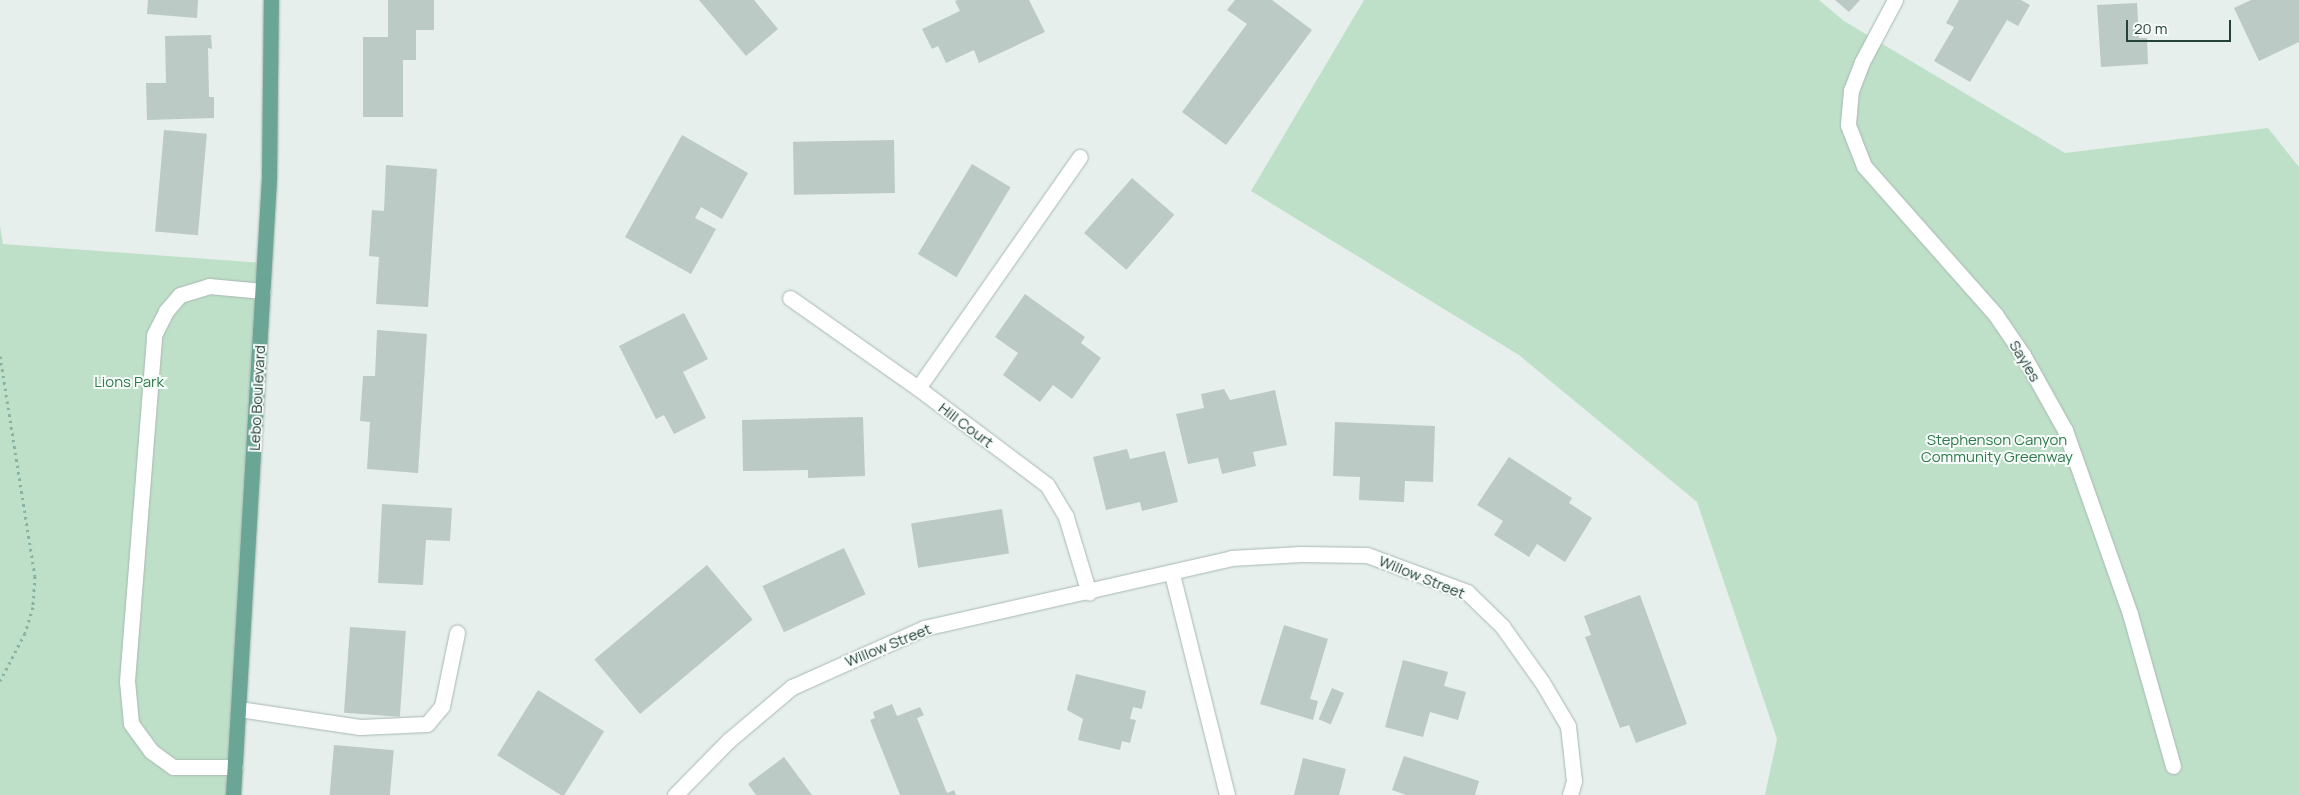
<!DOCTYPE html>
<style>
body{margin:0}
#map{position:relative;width:2299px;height:795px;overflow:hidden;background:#e6efeb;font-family:Manrope,sans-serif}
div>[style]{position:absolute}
.green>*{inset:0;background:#bfe0c8}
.building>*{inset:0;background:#bbcac4;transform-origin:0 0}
.path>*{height:3px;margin-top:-1.5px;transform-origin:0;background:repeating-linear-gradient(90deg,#86b3a5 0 2.5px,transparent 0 6.5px)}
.roads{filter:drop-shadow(0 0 1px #a8b8b2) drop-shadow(0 0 1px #a8b8b2)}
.minor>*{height:15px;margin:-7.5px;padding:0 7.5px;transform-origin:7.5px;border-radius:7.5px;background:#fff}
.major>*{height:15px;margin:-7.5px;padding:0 7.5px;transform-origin:7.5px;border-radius:7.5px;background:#6aa596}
span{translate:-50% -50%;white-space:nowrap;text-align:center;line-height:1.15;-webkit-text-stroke:4px #f7fbf9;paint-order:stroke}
.street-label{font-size:15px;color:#24423a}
.park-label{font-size:15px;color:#2d7a4b}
.scale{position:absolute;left:2126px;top:20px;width:105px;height:22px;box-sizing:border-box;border:2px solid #24423a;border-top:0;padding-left:6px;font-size:15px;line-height:18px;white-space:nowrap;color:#24423a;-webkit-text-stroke:4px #f7fbf9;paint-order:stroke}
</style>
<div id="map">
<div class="green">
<i style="clip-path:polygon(1364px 0,1819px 0,1844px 21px,2065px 153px,2268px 128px,2299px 167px,2299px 795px,1765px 795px,1777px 739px,1697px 502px,1519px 355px,1251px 191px)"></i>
<i style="clip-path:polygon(0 226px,3px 244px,264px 263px,233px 795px,0 795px)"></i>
</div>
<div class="building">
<i style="clip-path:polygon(148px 0,198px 0,197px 18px,147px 14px)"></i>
<i style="clip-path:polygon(388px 0,434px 0,434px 30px,416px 30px,416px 60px,403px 60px,403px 117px,363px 117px,363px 37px,388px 37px)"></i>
<i style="clip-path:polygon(699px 0,754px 0,778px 29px,746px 56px)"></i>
<i style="clip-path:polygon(1029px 0,1045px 32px,979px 63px,974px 50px,946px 63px,938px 46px,932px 49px,922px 29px,960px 11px,955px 1px,958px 0)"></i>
<i style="clip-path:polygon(1235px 0,1272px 0,1312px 30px,1226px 145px,1182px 112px,1247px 24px,1227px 10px)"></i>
<i style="clip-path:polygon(1835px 0,1860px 0,1849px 12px)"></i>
<i style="clip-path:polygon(1959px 0,2021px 0,2030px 5px,2018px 26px,2007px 20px,1970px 82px,1934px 61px,1954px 27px,1946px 23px)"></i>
<i style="clip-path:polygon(2251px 0,2299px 0,2299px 42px,2259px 61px,2234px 8px)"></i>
<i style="clip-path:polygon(2137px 3px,2139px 38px,2147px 38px,2148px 64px,2101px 67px,2097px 5px)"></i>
<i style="clip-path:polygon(211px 35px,212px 49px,208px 48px,209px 97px,214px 97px,214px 118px,147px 120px,146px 83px,166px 83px,165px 36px)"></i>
<i style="left:164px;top:130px;width:43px;height:102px;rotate:5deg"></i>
<i style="clip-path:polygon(682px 135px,748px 173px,722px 219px,701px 207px,695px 218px,716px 229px,691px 274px,625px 237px)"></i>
<i style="left:894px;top:140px;width:53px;height:101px;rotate:89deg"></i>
<i style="left:972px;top:164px;width:45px;height:105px;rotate:31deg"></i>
<i style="clip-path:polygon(386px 165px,437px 169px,428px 307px,376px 304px,379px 257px,369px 256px,372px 210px,384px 211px)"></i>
<i style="left:1132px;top:178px;width:56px;height:73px;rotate:41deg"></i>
<i style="clip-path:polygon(1025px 294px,1085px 337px,1081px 343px,1101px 358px,1072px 399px,1053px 385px,1040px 402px,1003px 375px,1018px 353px,995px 337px)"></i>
<i style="clip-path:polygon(684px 313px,708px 359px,683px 372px,706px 418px,674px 434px,664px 415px,656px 419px,619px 346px)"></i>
<i style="clip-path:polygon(377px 330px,427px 334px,418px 473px,367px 469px,370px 422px,360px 421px,363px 376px,375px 376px)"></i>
<i style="clip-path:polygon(1224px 389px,1230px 400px,1275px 390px,1287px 445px,1253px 452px,1256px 466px,1222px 474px,1218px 458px,1188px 464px,1176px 414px,1204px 408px,1201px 394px)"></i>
<i style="clip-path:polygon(863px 417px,865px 476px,808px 478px,808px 470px,743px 471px,742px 420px)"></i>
<i style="clip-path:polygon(1335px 422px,1435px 426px,1433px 482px,1405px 481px,1404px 502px,1359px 500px,1360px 477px,1333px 476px)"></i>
<i style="clip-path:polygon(1127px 449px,1130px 459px,1165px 451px,1178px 502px,1142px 511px,1140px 502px,1106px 510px,1093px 457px)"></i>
<i style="clip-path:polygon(1509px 457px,1572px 498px,1569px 503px,1592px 518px,1565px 562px,1537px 544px,1529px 557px,1494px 535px,1503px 521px,1477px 505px)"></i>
<i style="clip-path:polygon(382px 504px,452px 508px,450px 541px,426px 540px,423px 585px,378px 583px)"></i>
<i style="left:1002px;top:509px;width:45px;height:92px;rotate:81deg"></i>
<i style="left:844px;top:548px;width:51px;height:90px;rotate:65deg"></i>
<i style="left:707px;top:565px;width:71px;height:147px;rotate:50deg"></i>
<i style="clip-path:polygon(1640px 595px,1687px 724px,1636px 743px,1629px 725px,1620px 728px,1585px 637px,1591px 635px,1584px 616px)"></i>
<i style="clip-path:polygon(1284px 625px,1328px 639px,1310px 699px,1318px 701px,1313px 720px,1260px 704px)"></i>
<i style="left:350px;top:627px;width:56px;height:86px;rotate:4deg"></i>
<i style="clip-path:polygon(1403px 660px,1448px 672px,1444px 686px,1466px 692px,1458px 720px,1430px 712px,1423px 737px,1385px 727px)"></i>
<i style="clip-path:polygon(1076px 674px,1146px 691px,1142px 709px,1133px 707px,1130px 719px,1136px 720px,1130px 743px,1122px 741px,1120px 750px,1078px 740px,1083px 719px,1067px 710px)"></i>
<i style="left:1332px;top:688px;width:13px;height:34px;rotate:23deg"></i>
<i style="left:538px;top:690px;width:78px;height:77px;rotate:32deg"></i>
<i style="clip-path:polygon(892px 704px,897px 716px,920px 707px,924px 715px,917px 718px,947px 793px,954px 790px,956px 795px,900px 795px,870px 720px,875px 718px,873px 712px)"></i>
<i style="left:334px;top:745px;width:60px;height:50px;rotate:5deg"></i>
<i style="clip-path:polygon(1404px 756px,1479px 781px,1475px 795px,1406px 795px,1392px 790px)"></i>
<i style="clip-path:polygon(784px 757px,812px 795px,756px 795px,748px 784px)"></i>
<i style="clip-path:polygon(1303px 758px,1346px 769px,1339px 795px,1294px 795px)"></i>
</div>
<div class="path">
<i style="left:0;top:356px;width:223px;rotate:81deg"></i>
<i style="left:35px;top:576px;width:31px;rotate:94deg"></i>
<i style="left:33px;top:607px;width:27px;rotate:107deg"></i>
<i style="left:25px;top:633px;width:54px;rotate:117.5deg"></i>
</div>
<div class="roads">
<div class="minor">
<i style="left:1895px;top:0;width:70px;rotate:118deg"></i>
<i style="left:1862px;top:62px;width:30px;rotate:111deg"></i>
<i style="left:1851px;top:90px;width:35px;rotate:95deg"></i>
<i style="left:1848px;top:125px;width:44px;rotate:68.7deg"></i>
<i style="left:1864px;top:166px;width:198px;rotate:48.5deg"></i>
<i style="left:1995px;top:314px;width:50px;rotate:55.7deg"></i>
<i style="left:2023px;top:355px;width:86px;rotate:60.8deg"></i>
<i style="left:2065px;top:430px;width:195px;rotate:70.5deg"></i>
<i style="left:2130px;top:614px;width:158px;rotate:74.2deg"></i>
<i style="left:790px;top:298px;width:156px;rotate:35.1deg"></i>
<i style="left:918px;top:388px;width:161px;rotate:36.9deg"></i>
<i style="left:1047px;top:485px;width:37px;rotate:59deg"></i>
<i style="left:1066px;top:517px;width:79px;rotate:73.2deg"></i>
<i style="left:918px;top:388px;width:282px;rotate:-55deg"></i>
<i style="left:1172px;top:574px;width:228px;rotate:76deg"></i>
<i style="left:239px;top:709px;width:122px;rotate:8.5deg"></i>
<i style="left:360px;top:727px;width:67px;rotate:-2.6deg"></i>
<i style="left:427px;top:724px;width:23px;rotate:-50deg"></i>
<i style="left:442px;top:706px;width:75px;rotate:-78.4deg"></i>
<i style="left:235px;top:767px;width:62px;rotate:180deg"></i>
<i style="left:173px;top:767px;width:27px;rotate:-144deg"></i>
<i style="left:151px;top:751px;width:34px;rotate:-126deg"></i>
<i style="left:131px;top:723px;width:42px;rotate:-95.4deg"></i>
<i style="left:127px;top:681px;width:347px;rotate:-85.5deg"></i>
<i style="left:154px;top:335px;width:27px;rotate:-63deg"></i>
<i style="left:166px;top:311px;width:21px;rotate:-49deg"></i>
<i style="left:180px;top:295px;width:30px;rotate:-17deg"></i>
<i style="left:209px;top:286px;width:54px;rotate:5.3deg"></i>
<i style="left:675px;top:795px;width:76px;rotate:-45.5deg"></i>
<i style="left:728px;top:741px;width:84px;rotate:-40.2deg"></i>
<i style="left:792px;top:687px;width:145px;rotate:-24.1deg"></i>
<i style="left:924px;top:628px;width:315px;rotate:-12.8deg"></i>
<i style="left:1231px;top:558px;width:70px;rotate:-3.3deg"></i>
<i style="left:1301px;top:554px;width:66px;rotate:0.9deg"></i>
<i style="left:1367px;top:555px;width:107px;rotate:20.3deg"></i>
<i style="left:1467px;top:592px;width:49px;rotate:44.2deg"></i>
<i style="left:1502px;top:626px;width:69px;rotate:54.5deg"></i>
<i style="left:1542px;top:682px;width:51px;rotate:59.4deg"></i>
<i style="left:1568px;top:726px;width:55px;rotate:83.8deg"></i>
<i style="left:1574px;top:781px;width:15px;rotate:106deg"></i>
</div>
<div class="major">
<i style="left:233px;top:795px;width:618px;rotate:-86.66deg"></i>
<i style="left:269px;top:178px;width:178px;rotate:-89.4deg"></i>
</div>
</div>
<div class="street-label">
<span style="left:2025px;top:361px;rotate:59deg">Sayles</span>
<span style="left:257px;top:398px;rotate:-87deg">Lebo Boulevard</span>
<span style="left:966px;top:425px;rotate:37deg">Hill Court</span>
<span style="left:1422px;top:577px;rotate:22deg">Willow Street</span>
<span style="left:888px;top:645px;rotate:-22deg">Willow Street</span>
</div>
<div class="park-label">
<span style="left:129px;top:382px">Lions Park</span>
<span style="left:1997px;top:448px">Stephenson Canyon<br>Community Greenway</span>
</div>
<div class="scale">20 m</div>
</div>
